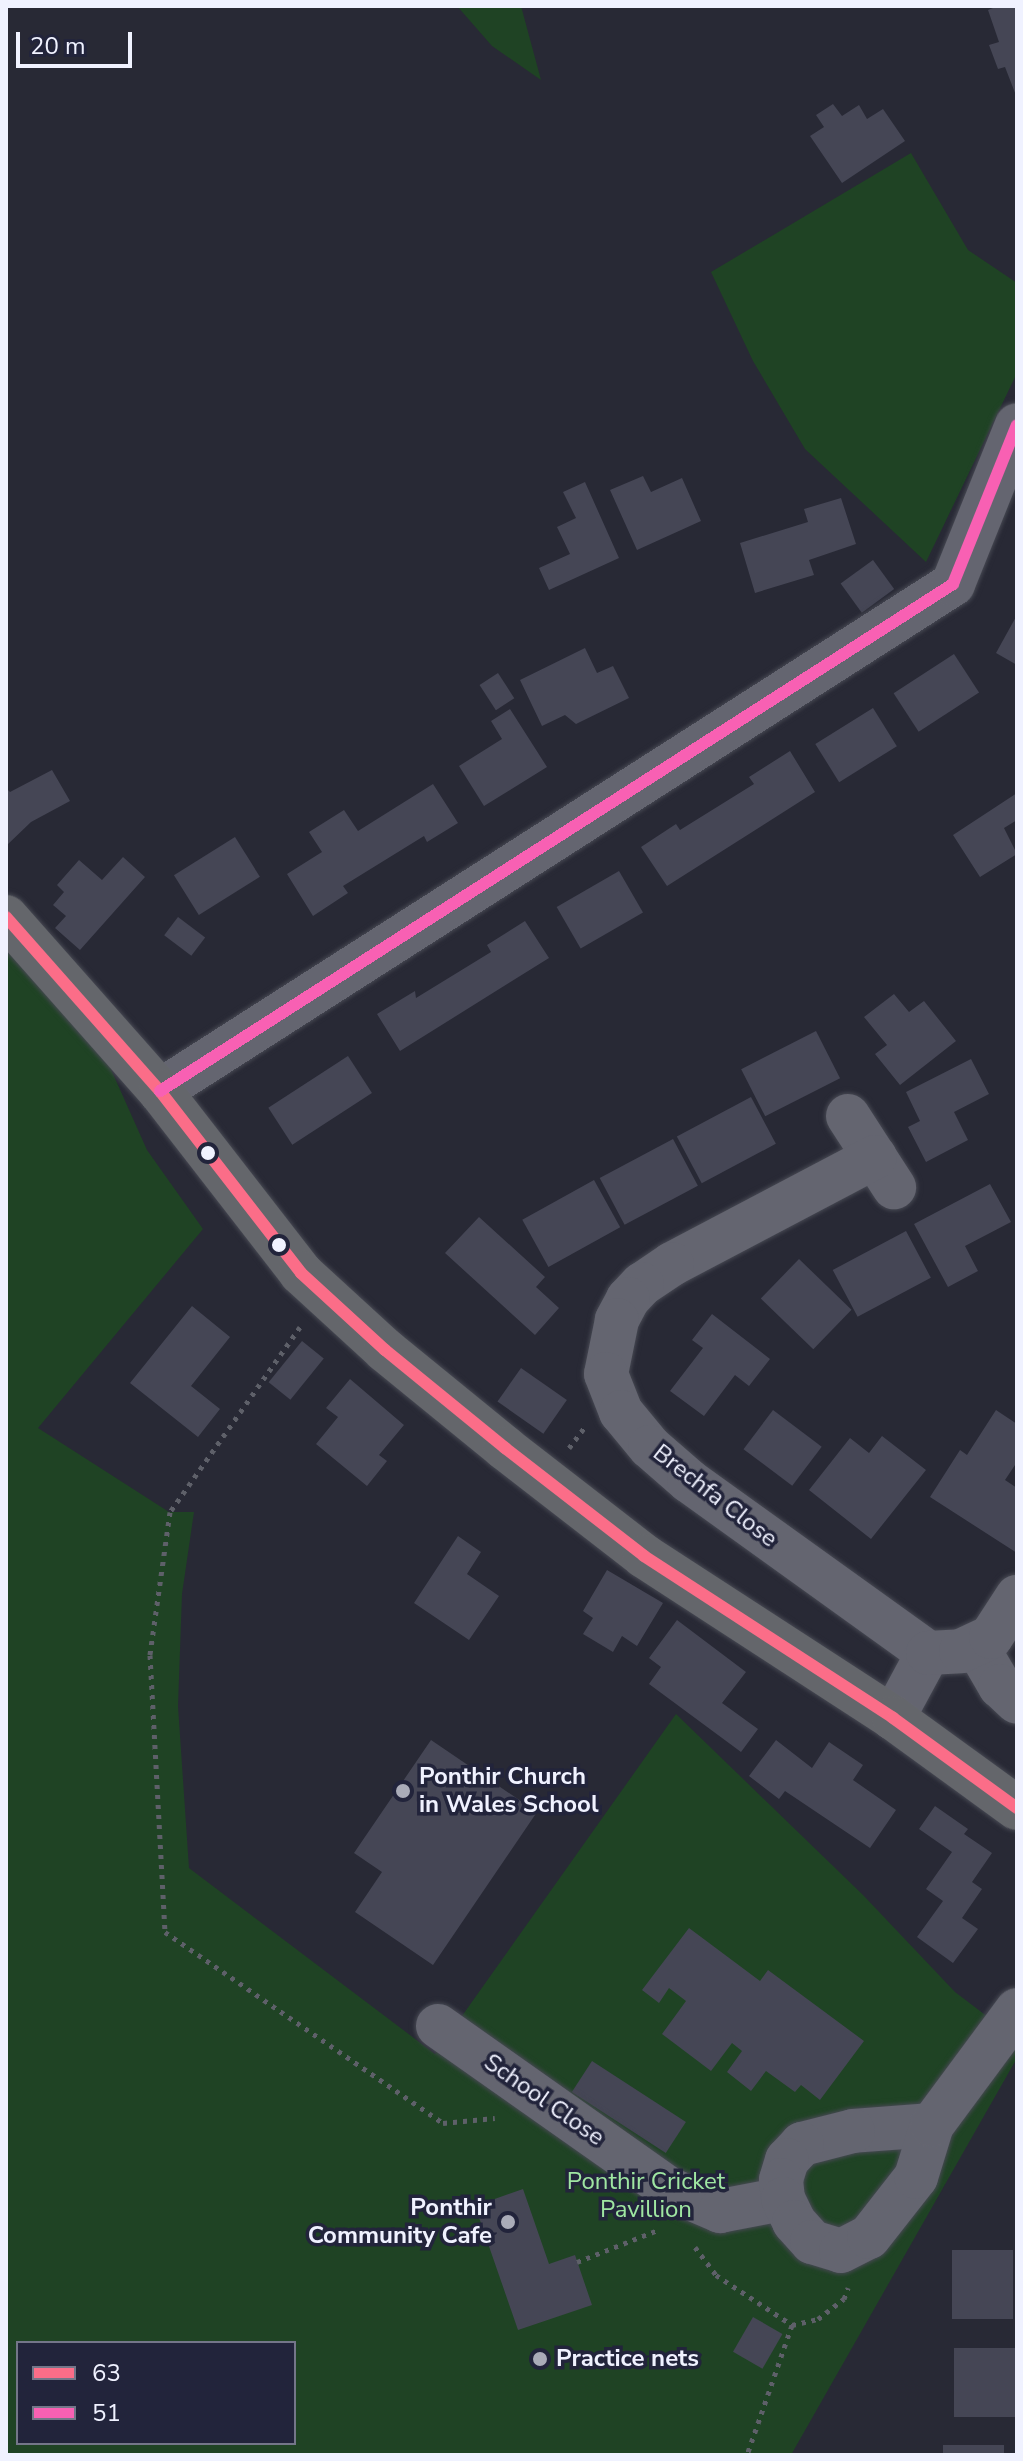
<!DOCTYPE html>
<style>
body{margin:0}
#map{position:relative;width:1023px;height:2461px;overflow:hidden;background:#282935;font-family:"Nunito Sans",sans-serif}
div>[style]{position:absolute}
.green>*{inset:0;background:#1f4324}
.building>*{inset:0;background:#454655;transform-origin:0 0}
.path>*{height:5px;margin-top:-2.5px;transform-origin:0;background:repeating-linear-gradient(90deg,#5e6069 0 4px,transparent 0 10px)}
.roads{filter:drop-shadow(0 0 2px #464852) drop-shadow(0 0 2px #464852)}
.minor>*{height:44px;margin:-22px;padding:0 22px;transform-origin:22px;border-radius:22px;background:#646570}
.major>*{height:44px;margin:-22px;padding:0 22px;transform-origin:22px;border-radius:22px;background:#64666b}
.bus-1>*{height:12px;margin:-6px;padding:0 6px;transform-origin:6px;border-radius:6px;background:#fb6d88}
.bus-2>*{height:12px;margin:-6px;padding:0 6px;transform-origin:6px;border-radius:6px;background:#f860b3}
.dots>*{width:22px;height:22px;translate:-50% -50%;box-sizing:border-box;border:4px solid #22243b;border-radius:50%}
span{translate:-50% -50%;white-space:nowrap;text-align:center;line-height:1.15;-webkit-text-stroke:7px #22243b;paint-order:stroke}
.street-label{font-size:24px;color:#f0f2ff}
.poi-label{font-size:24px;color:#f0f2ff;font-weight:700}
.left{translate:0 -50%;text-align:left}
.right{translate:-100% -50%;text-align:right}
.park-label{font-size:24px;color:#9fe6a2}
.frame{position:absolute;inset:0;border:8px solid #f0f2ff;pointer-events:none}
.legend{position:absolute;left:16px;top:2341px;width:280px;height:104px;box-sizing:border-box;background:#22243b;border:2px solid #747689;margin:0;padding:10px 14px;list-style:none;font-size:24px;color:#f0f2ff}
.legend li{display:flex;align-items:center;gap:16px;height:40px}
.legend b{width:40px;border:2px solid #747689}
.scale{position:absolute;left:16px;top:32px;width:116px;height:36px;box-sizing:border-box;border:4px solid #f0f2ff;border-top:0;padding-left:10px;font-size:24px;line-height:28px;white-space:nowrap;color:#f0f2ff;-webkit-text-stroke:6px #22243b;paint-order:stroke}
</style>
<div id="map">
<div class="green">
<i style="clip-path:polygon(457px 6px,521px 6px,541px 80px,492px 46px)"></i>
<i style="clip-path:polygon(911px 153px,968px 250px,1017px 283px,1017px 373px,926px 562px,805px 449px,753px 361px,711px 272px)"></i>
<i style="clip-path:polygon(evenodd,6px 950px,105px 1056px,147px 1150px,203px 1229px,38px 1428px,169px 1512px,194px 1512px,182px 1594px,178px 1706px,189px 1868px,435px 2054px,676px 1714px,863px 1895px,955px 1992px,1017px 2039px,1017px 2058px,791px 2455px,6px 2455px,6px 950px,18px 2343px,294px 2343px,294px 2443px,18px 2443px,18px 2343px)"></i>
</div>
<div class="building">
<i style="clip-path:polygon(998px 6px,1017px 6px,1017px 98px,1005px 67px,998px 69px,989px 45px,999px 42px,988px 10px)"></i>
<i style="clip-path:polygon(833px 104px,842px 116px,859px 105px,867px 119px,883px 109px,905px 141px,842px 183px,810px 136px,824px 127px,816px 115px)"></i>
<i style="clip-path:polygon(643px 476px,651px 492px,682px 478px,701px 521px,637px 550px,610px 490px)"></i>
<i style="clip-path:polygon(585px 482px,619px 558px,549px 590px,539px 568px,570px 554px,557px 527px,576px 518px,563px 492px)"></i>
<i style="clip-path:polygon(841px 498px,856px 544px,809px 560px,814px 575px,755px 593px,740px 543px,808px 522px,804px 509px)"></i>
<i style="left:873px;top:560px;width:36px;height:40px;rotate:54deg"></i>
<i style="clip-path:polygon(1017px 615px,1017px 665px,996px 653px)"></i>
<i style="clip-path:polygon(585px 648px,597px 673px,613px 666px,629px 698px,576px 724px,565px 715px,542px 726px,520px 680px)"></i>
<i style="left:954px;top:654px;width:46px;height:72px;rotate:57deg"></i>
<i style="left:498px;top:673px;width:30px;height:22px;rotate:57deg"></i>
<i style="left:873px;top:708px;width:45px;height:68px;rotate:58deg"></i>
<i style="clip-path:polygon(510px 709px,547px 767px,484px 806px,459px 766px,502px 739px,491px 721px)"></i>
<i style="clip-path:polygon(790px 751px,815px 792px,667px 886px,641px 847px,676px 824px,680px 830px,754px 784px,749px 777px)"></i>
<i style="clip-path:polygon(52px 770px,70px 801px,31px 822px,6px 846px,6px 788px,10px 792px)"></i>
<i style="clip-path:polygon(433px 784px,458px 823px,427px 842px,424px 836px,343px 886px,348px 893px,313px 916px,287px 874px,322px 852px,309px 832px,344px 810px,358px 831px)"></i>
<i style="clip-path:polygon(1017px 793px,1017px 820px,1004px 828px,1017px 854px,980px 877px,953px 835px)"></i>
<i style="left:235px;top:837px;width:47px;height:72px;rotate:58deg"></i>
<i style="clip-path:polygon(123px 857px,145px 877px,80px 950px,55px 928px,66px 916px,53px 905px,64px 892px,57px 885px,79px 860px,102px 880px)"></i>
<i style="left:619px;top:871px;width:48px;height:72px;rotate:60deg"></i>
<i style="left:178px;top:917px;width:34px;height:23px;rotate:37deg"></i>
<i style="clip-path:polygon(525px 921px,549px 958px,400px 1051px,377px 1014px,415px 991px,416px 998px,491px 952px,487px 945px)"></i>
<i style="clip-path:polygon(894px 994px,909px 1012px,924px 1001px,956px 1041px,900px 1085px,875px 1054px,887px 1045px,864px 1017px)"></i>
<i style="left:816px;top:1031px;width:53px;height:84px;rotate:63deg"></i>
<i style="left:348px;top:1056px;width:44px;height:95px;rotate:57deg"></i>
<i style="clip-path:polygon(971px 1059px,989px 1094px,954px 1112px,968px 1140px,926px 1162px,908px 1127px,920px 1121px,906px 1092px)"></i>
<i style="left:751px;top:1097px;width:53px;height:84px;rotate:62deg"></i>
<i style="left:673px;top:1139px;width:53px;height:83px;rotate:62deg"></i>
<i style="left:594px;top:1180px;width:54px;height:82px;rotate:61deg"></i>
<i style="clip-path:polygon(990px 1184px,1011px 1222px,965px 1246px,978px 1271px,948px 1287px,914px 1224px)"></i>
<i style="clip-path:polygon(479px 1217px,545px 1277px,536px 1287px,559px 1308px,535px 1335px,445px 1253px)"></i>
<i style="left:906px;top:1231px;width:53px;height:83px;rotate:62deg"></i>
<i style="left:799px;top:1259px;width:73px;height:55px;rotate:44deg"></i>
<i style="clip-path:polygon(192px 1306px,230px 1337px,191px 1386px,220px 1409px,198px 1437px,130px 1383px)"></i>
<i style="clip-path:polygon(712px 1314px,770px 1359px,749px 1386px,735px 1375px,704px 1416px,670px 1391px,703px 1348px,692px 1340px)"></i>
<i style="left:302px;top:1341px;width:28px;height:53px;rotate:39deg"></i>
<i style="left:521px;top:1368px;width:56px;height:41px;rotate:35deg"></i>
<i style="clip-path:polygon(350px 1379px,404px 1425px,379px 1455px,387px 1461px,367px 1486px,316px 1444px,338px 1417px,326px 1408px)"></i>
<i style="left:773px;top:1410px;width:61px;height:49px;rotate:37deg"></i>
<i style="clip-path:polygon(996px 1410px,1017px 1424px,1017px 1462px,1005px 1480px,1017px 1488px,1017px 1553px,930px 1497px,960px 1450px,967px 1455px)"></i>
<i style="clip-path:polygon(882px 1436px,926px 1470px,871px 1539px,809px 1490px,850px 1438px,869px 1453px)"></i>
<i style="clip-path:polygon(458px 1536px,481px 1552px,467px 1574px,499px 1596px,469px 1640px,414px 1603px)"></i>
<i style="clip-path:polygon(607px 1570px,663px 1603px,637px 1646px,622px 1636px,613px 1652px,583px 1634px,593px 1618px,583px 1611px)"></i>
<i style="clip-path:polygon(677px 1620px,746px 1672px,722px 1703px,758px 1729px,741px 1752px,649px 1684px,661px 1667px,649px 1658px)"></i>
<i style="clip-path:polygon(431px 1740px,537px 1812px,433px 1965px,355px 1912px,382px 1872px,354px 1853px)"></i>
<i style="clip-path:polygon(776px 1740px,812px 1768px,829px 1742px,863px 1765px,853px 1780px,896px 1810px,870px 1848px,785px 1791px,779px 1799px,749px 1776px)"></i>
<i style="clip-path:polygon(935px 1806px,968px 1829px,964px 1834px,992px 1853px,972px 1882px,982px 1889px,962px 1918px,978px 1929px,953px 1963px,917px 1937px,943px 1901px,926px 1889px,952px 1852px,919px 1829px)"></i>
<i style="clip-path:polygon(689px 1928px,760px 1981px,768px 1970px,864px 2041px,820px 2100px,801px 2085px,795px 2092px,766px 2071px,751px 2091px,727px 2072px,742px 2051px,732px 2043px,711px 2071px,662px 2034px,686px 2001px,669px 1988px,659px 2003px,642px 1990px)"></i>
<i style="left:592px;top:2061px;width:112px;height:37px;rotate:33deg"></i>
<i style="clip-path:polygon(523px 2189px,549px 2264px,575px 2255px,592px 2305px,518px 2330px,475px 2206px)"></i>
<i style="left:952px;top:2250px;width:61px;height:69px"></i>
<i style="left:753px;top:2317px;width:34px;height:40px;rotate:30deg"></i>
<i style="left:954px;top:2348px;width:61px;height:69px"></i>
<i style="left:1004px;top:2445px;width:10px;height:61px;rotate:90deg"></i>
</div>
<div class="path">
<i style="left:300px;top:1327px;width:226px;rotate:125.1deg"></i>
<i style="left:170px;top:1512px;width:144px;rotate:98deg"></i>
<i style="left:150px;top:1655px;width:277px;rotate:86.9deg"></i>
<i style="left:165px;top:1932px;width:337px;rotate:34.5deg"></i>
<i style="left:443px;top:2123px;width:52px;rotate:-5.5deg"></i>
<i style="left:569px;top:1448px;width:26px;rotate:-53deg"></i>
<i style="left:695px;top:2247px;width:35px;rotate:53deg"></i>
<i style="left:716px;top:2275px;width:91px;rotate:33.3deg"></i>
<i style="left:792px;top:2325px;width:138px;rotate:109.1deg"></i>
<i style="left:577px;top:2262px;width:87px;rotate:-21.6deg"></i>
<i style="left:792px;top:2325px;width:27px;rotate:-13deg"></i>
<i style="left:818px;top:2319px;width:33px;rotate:-38deg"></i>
<i style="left:844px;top:2299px;width:12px;rotate:-70deg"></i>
</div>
<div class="roads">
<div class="minor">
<i style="left:160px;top:1091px;width:941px;rotate:-32.59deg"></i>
<i style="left:953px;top:584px;width:171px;rotate:-68.1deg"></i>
<i style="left:848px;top:1116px;width:85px;rotate:57.1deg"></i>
<i style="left:875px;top:1157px;width:229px;rotate:152.2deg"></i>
<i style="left:672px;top:1264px;width:36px;rotate:146deg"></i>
<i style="left:642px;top:1284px;width:21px;rotate:133deg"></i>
<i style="left:628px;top:1299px;width:24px;rotate:118deg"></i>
<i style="left:617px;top:1320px;width:55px;rotate:101.5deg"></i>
<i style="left:606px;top:1374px;width:41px;rotate:68.5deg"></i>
<i style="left:621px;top:1412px;width:45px;rotate:50.4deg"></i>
<i style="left:650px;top:1447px;width:52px;rotate:41.1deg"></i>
<i style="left:689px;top:1481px;width:294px;rotate:35.7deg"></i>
<i style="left:928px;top:1653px;width:74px;rotate:118.3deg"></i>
<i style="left:976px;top:1645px;width:48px;rotate:59.7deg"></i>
<i style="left:1000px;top:1686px;width:23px;rotate:43deg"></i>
<i style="left:928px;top:1653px;width:33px;rotate:-3deg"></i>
<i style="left:961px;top:1651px;width:33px;rotate:-25deg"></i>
<i style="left:991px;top:1637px;width:48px;rotate:-57deg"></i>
<i style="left:438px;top:2026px;width:283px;rotate:35.2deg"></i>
<i style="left:669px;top:2189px;width:56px;rotate:23.3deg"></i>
<i style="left:720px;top:2211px;width:64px;rotate:-10.8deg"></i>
<i style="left:932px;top:2125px;width:79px;rotate:175.7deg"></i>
<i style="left:853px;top:2131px;width:53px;rotate:165.7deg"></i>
<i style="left:802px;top:2144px;width:22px;rotate:133deg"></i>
<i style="left:787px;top:2160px;width:21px;rotate:107deg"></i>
<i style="left:781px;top:2180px;width:19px;rotate:84deg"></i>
<i style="left:783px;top:2199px;width:25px;rotate:64deg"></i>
<i style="left:794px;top:2222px;width:27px;rotate:48deg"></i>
<i style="left:812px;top:2242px;width:30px;rotate:17deg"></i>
<i style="left:841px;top:2251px;width:31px;rotate:-27deg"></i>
<i style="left:869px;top:2237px;width:76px;rotate:-51.9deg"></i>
<i style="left:916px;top:2177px;width:54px;rotate:-72.9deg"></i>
<i style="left:932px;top:2125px;width:143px;rotate:-53.5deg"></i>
</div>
<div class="major">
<i style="left:6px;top:917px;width:232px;rotate:48.5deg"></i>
<i style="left:160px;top:1091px;width:230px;rotate:52.2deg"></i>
<i style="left:301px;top:1273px;width:114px;rotate:42.5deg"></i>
<i style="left:385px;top:1350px;width:155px;rotate:39.2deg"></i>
<i style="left:505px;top:1448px;width:176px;rotate:37.8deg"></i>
<i style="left:644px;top:1556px;width:297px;rotate:33deg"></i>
<i style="left:893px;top:1718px;width:153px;rotate:36deg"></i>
</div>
</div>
<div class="bus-1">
<i style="left:6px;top:917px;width:232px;rotate:48.5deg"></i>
<i style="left:160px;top:1091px;width:230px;rotate:52.2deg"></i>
<i style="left:301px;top:1273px;width:114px;rotate:42.5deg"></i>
<i style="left:385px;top:1350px;width:155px;rotate:39.2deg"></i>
<i style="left:505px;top:1448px;width:176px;rotate:37.8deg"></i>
<i style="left:644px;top:1556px;width:297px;rotate:33deg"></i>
<i style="left:893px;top:1718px;width:153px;rotate:36deg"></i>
</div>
<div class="bus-2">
<i style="left:160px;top:1091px;width:941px;rotate:-32.59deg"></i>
<i style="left:953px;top:584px;width:171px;rotate:-68.1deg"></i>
</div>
<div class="dots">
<i style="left:208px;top:1153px;background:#f0f2ff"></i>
<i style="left:279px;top:1245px;background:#f0f2ff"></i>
<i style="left:403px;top:1791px;background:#aaacb8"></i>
<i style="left:508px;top:2222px;background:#aaacb8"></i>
<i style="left:540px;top:2359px;background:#aaacb8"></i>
</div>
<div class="street-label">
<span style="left:715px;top:1496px;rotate:38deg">Brechfa Close</span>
<span style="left:544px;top:2100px;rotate:35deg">School Close</span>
</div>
<div class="poi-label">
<span class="left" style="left:419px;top:1791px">Ponthir Church<br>in Wales School</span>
<span class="right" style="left:492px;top:2222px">Ponthir<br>Community Cafe</span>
<span class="left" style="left:556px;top:2359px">Practice nets</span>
</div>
<div class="park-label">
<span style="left:646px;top:2196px">Ponthir Cricket<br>Pavillion</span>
</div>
<div class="frame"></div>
<ul class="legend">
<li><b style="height:10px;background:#fb6d88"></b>63</li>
<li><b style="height:10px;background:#f860b3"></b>51</li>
</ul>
<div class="scale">20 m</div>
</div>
